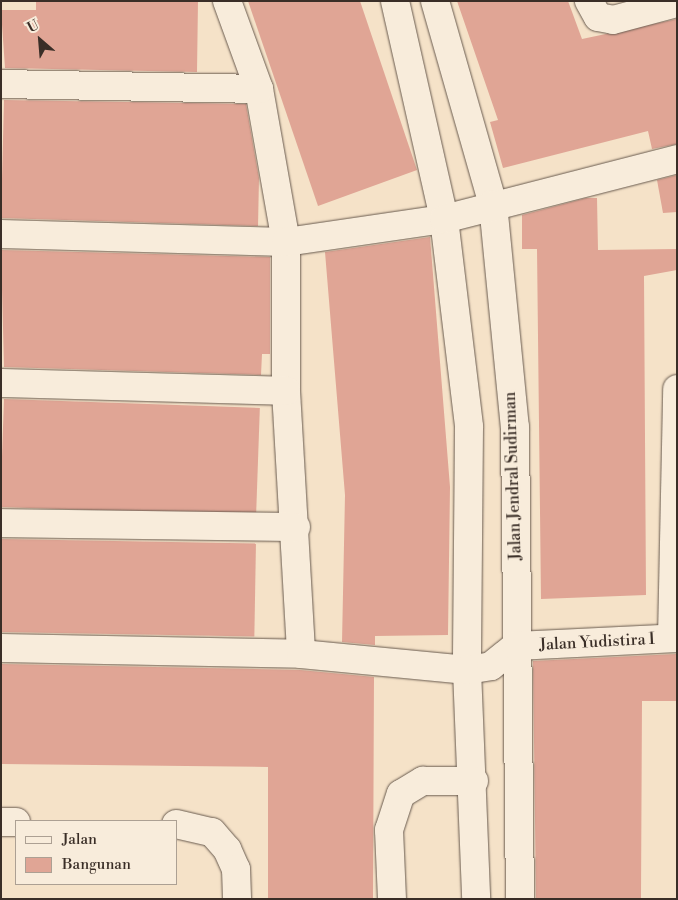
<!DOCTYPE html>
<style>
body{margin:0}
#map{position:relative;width:678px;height:900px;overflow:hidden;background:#f5e2c8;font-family:"Libre Bodoni",serif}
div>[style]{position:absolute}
.building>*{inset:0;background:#e0a595;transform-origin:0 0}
.roads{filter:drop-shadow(0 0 1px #695b4f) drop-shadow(0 0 1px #695b4f)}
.street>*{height:28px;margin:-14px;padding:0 14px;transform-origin:14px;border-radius:14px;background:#f8ecdb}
span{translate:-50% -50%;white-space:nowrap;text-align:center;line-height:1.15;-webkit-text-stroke:4px #f8ecdb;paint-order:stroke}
.street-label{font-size:16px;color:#3a2e27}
.frame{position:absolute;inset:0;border:2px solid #3a2e27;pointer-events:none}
.legend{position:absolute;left:15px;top:820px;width:162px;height:65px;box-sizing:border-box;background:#f8ecdb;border:1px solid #aca093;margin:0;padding:6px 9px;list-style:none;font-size:15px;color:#3a2e27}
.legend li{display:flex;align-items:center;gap:10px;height:25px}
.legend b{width:25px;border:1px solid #aca093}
.north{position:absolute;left:15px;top:15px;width:50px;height:50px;-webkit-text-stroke:4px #f8ecdb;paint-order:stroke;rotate:333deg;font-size:14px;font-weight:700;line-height:20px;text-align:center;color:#3a2e27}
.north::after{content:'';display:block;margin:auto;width:18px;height:22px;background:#3a2e27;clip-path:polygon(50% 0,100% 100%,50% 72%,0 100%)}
</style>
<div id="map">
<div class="building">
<i style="clip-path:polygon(36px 1px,198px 1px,197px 72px,5px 68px,1px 10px,36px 10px)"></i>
<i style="clip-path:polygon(248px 1px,360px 1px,417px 170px,318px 206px)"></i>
<i style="clip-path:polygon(457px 1px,568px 1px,582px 39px,677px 19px,677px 144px,652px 149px,648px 131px,503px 168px,490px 122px,498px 120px)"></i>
<i style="clip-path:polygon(4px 100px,246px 104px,259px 178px,258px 226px,1px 218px)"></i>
<i style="clip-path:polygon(677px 175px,677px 212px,663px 213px,657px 180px)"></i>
<i style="clip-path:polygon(586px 198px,597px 198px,598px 250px,677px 249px,677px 270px,644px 276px,646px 595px,541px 599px,537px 249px,522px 249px,522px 215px)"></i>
<i style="clip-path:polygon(430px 237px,450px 487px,448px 635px,375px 636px,375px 645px,342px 642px,345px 495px,325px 252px)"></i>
<i style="clip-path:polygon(1px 250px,270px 257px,270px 354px,262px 354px,261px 375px,4px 367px)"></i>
<i style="left:4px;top:399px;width:256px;height:108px;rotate:2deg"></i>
<i style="left:1px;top:539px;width:255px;height:93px;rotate:1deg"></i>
<i style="clip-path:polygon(677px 654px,677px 701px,642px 701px,641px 899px,536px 899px,533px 661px)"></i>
<i style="clip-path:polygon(1px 664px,300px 670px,374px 677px,373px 899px,268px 899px,268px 767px,2px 764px)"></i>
</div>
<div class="roads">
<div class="street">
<i style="left:227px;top:1px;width:94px;rotate:70deg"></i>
<i style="left:259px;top:89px;width:155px;rotate:80deg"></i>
<i style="left:286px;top:242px;width:149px;rotate:90deg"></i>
<i style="left:286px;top:391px;width:263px;rotate:86.7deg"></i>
<i style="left:395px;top:1px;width:223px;rotate:77.3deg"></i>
<i style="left:444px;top:219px;width:209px;rotate:83.1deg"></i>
<i style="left:469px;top:427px;width:243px;rotate:90.5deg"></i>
<i style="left:467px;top:670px;width:229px;rotate:87.7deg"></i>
<i style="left:435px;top:1px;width:211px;rotate:74.1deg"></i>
<i style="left:493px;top:204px;width:224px;rotate:84.4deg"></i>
<i style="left:515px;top:427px;width:472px;rotate:89.4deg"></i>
<i style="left:589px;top:1px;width:18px;rotate:61deg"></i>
<i style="left:598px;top:17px;width:15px;rotate:11deg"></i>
<i style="left:613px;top:20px;width:66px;rotate:-14.9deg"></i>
<i style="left:1px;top:84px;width:258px;rotate:1.1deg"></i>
<i style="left:1px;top:234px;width:285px;rotate:1.6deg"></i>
<i style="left:286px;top:242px;width:160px;rotate:-8.3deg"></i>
<i style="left:444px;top:219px;width:241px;rotate:-14.4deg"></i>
<i style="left:1px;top:383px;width:285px;rotate:1.6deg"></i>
<i style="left:1px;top:523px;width:295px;rotate:0.8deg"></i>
<i style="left:672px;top:638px;width:249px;rotate:-88.8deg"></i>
<i style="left:1px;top:648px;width:300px;rotate:1.1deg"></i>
<i style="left:301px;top:654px;width:167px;rotate:5.5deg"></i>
<i style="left:467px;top:670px;width:24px;rotate:-9deg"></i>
<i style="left:491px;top:666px;width:32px;rotate:-39deg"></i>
<i style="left:516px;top:646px;width:161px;rotate:-2.8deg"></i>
<i style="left:1px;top:822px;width:15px"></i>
<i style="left:176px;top:824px;width:37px;rotate:13deg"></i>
<i style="left:212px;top:832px;width:23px;rotate:49deg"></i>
<i style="left:227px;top:849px;width:22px;rotate:66deg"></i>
<i style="left:236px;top:869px;width:30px;rotate:88deg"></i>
<i style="left:392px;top:899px;width:69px;rotate:-92.5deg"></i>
<i style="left:389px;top:830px;width:38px;rotate:-72deg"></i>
<i style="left:401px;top:794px;width:26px;rotate:-31deg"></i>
<i style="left:423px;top:781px;width:51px"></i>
</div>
</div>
<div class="street-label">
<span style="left:513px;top:476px;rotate:-92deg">Jalan Jendral Sudirman</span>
<span style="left:597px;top:642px;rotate:-3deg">Jalan Yudistira I</span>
</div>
<div class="frame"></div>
<ul class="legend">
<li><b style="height:6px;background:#f8ecdb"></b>Jalan</li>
<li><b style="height:14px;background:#e0a595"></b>Bangunan</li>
</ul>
<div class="north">U</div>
</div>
